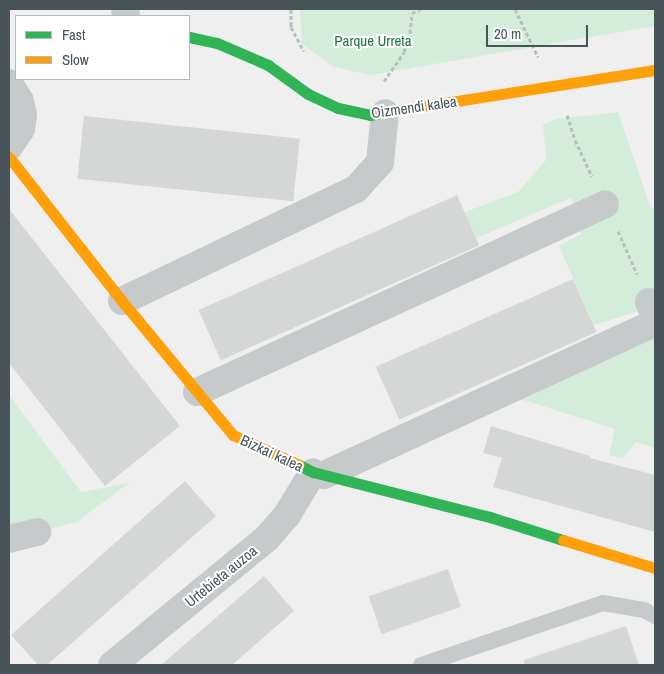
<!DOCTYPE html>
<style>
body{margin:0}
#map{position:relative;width:664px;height:674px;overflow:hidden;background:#efefef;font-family:"Archivo Narrow",sans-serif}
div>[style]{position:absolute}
.green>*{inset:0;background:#d4edda}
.building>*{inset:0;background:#d5d7d7;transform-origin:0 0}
.path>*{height:3px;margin-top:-1.5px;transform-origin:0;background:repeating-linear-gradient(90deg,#b6c1bc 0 4px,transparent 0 6.5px)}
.lane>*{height:16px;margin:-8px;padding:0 8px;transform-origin:8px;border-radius:8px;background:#c6cacb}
.street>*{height:28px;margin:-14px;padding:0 14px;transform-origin:14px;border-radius:14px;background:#c6cacb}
.fast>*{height:11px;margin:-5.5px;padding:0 5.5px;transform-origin:5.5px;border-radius:5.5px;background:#30b455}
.slow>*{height:11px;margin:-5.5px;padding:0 5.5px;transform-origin:5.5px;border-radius:5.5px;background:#ff9f0a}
span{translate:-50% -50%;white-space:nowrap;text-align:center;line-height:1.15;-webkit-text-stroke:4px #fff;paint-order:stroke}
.park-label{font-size:15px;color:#1d763c}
.street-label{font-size:15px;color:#47545a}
.frame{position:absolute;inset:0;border:10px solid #47545a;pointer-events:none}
.legend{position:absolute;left:15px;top:15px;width:175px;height:65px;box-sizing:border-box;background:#fff;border:1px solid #b5bbbd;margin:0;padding:6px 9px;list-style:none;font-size:15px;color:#47545a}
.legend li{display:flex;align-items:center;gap:10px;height:25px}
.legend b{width:25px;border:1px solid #b5bbbd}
.scale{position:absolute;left:486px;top:25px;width:102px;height:22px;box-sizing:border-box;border:2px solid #47545a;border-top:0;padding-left:6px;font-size:15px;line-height:18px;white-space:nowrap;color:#47545a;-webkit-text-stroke:4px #fff;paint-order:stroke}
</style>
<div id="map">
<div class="green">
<i style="clip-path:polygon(300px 9px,655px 9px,655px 26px,370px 75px,334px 67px,302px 44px)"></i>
<i style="clip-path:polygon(618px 112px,651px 209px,655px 208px,655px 306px,594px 325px,559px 246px,581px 234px,571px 198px,476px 238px,465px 212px,518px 192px,546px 160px,543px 124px,557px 119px)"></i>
<i style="clip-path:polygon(655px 336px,655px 448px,636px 442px,623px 458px,609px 455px,615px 429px,514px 397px)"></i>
<i style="clip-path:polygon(9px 395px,81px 492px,129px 483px,77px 522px,9px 539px)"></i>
</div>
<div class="building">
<i style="left:84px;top:116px;width:217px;height:63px;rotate:6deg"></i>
<i style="left:457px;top:195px;width:55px;height:283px;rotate:66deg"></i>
<i style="clip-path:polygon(9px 209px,180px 426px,105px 486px,9px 363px)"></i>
<i style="left:573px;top:279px;width:58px;height:216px;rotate:66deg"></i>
<i style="clip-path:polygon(491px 426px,590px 456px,590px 458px,655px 475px,655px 532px,493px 487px,502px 458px,483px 453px)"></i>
<i style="clip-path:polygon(185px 481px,216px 516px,47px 665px,38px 665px,11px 635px)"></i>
<i style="left:448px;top:569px;width:40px;height:84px;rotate:71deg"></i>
<i style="clip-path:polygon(264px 576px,294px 611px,232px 665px,161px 665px)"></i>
<i style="clip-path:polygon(626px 626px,639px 665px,524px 665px,524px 660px)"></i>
</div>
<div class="path">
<i style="left:291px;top:9px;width:18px;rotate:90deg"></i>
<i style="left:291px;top:27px;width:27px;rotate:62deg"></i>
<i style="left:515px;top:9px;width:53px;rotate:64.4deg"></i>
<i style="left:384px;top:81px;width:35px;rotate:-55deg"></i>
<i style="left:404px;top:52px;width:20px;rotate:-72deg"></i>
<i style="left:410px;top:33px;width:20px;rotate:-84deg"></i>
<i style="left:412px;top:13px;width:10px;rotate:-24deg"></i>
<i style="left:567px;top:115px;width:26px;rotate:72deg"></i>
<i style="left:575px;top:140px;width:40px;rotate:65deg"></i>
<i style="left:618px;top:231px;width:47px;rotate:66.2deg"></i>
</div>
<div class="lane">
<i style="left:421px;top:665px;width:192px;rotate:-18.8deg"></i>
<i style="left:603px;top:603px;width:42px;rotate:9.7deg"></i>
<i style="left:644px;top:610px;width:13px;rotate:29deg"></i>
</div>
<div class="street">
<i style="left:125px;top:9px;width:7px;rotate:82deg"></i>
<i style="left:9px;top:83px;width:21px;rotate:59deg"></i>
<i style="left:20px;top:101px;width:14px;rotate:78deg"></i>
<i style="left:23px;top:115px;width:14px;rotate:98deg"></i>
<i style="left:21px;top:129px;width:22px;rotate:124deg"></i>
<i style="left:122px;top:301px;width:259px;rotate:-25.6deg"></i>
<i style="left:356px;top:189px;width:36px;rotate:-48deg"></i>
<i style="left:380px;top:162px;width:49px;rotate:-84.2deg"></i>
<i style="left:649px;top:302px;width:15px;rotate:67deg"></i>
<i style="left:197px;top:392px;width:449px;rotate:-24.7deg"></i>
<i style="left:324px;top:475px;width:364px;rotate:-24.7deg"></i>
<i style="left:9px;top:539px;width:29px;rotate:-14deg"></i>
<i style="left:112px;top:665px;width:200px;rotate:-39.3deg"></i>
<i style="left:267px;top:538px;width:30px;rotate:-49deg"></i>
<i style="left:287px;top:515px;width:50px;rotate:-58.8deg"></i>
</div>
<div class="fast">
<i style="left:189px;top:37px;width:29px;rotate:12deg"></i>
<i style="left:217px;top:43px;width:56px;rotate:23.3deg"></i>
<i style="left:268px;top:65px;width:49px;rotate:35.9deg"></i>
<i style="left:308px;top:94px;width:33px;rotate:25deg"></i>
<i style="left:338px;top:108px;width:33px;rotate:12deg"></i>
<i style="left:370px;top:115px;width:10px;rotate:-11deg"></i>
<i style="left:299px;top:465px;width:16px;rotate:27deg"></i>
<i style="left:313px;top:472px;width:183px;rotate:14.3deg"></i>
<i style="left:490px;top:517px;width:77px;rotate:17.5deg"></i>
</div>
<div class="slow">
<i style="left:380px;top:113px;width:278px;rotate:-8.9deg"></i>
<i style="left:9px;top:157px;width:183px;rotate:51.9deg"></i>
<i style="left:122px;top:301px;width:174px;rotate:50.4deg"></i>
<i style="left:233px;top:435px;width:72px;rotate:24.4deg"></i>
<i style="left:563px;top:540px;width:96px;rotate:16.9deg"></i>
</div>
<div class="park-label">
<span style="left:373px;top:41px">Parque Urreta</span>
</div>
<div class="street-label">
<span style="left:414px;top:107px;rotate:-8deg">Oizmendi kalea</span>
<span style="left:272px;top:453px;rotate:25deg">Bizkai kalea</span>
<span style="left:221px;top:576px;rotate:-39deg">Urtebieta auzoa</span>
</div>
<div class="frame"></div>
<ul class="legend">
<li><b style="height:6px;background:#30b455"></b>Fast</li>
<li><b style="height:6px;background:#ff9f0a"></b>Slow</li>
</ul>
<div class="scale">20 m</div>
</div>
